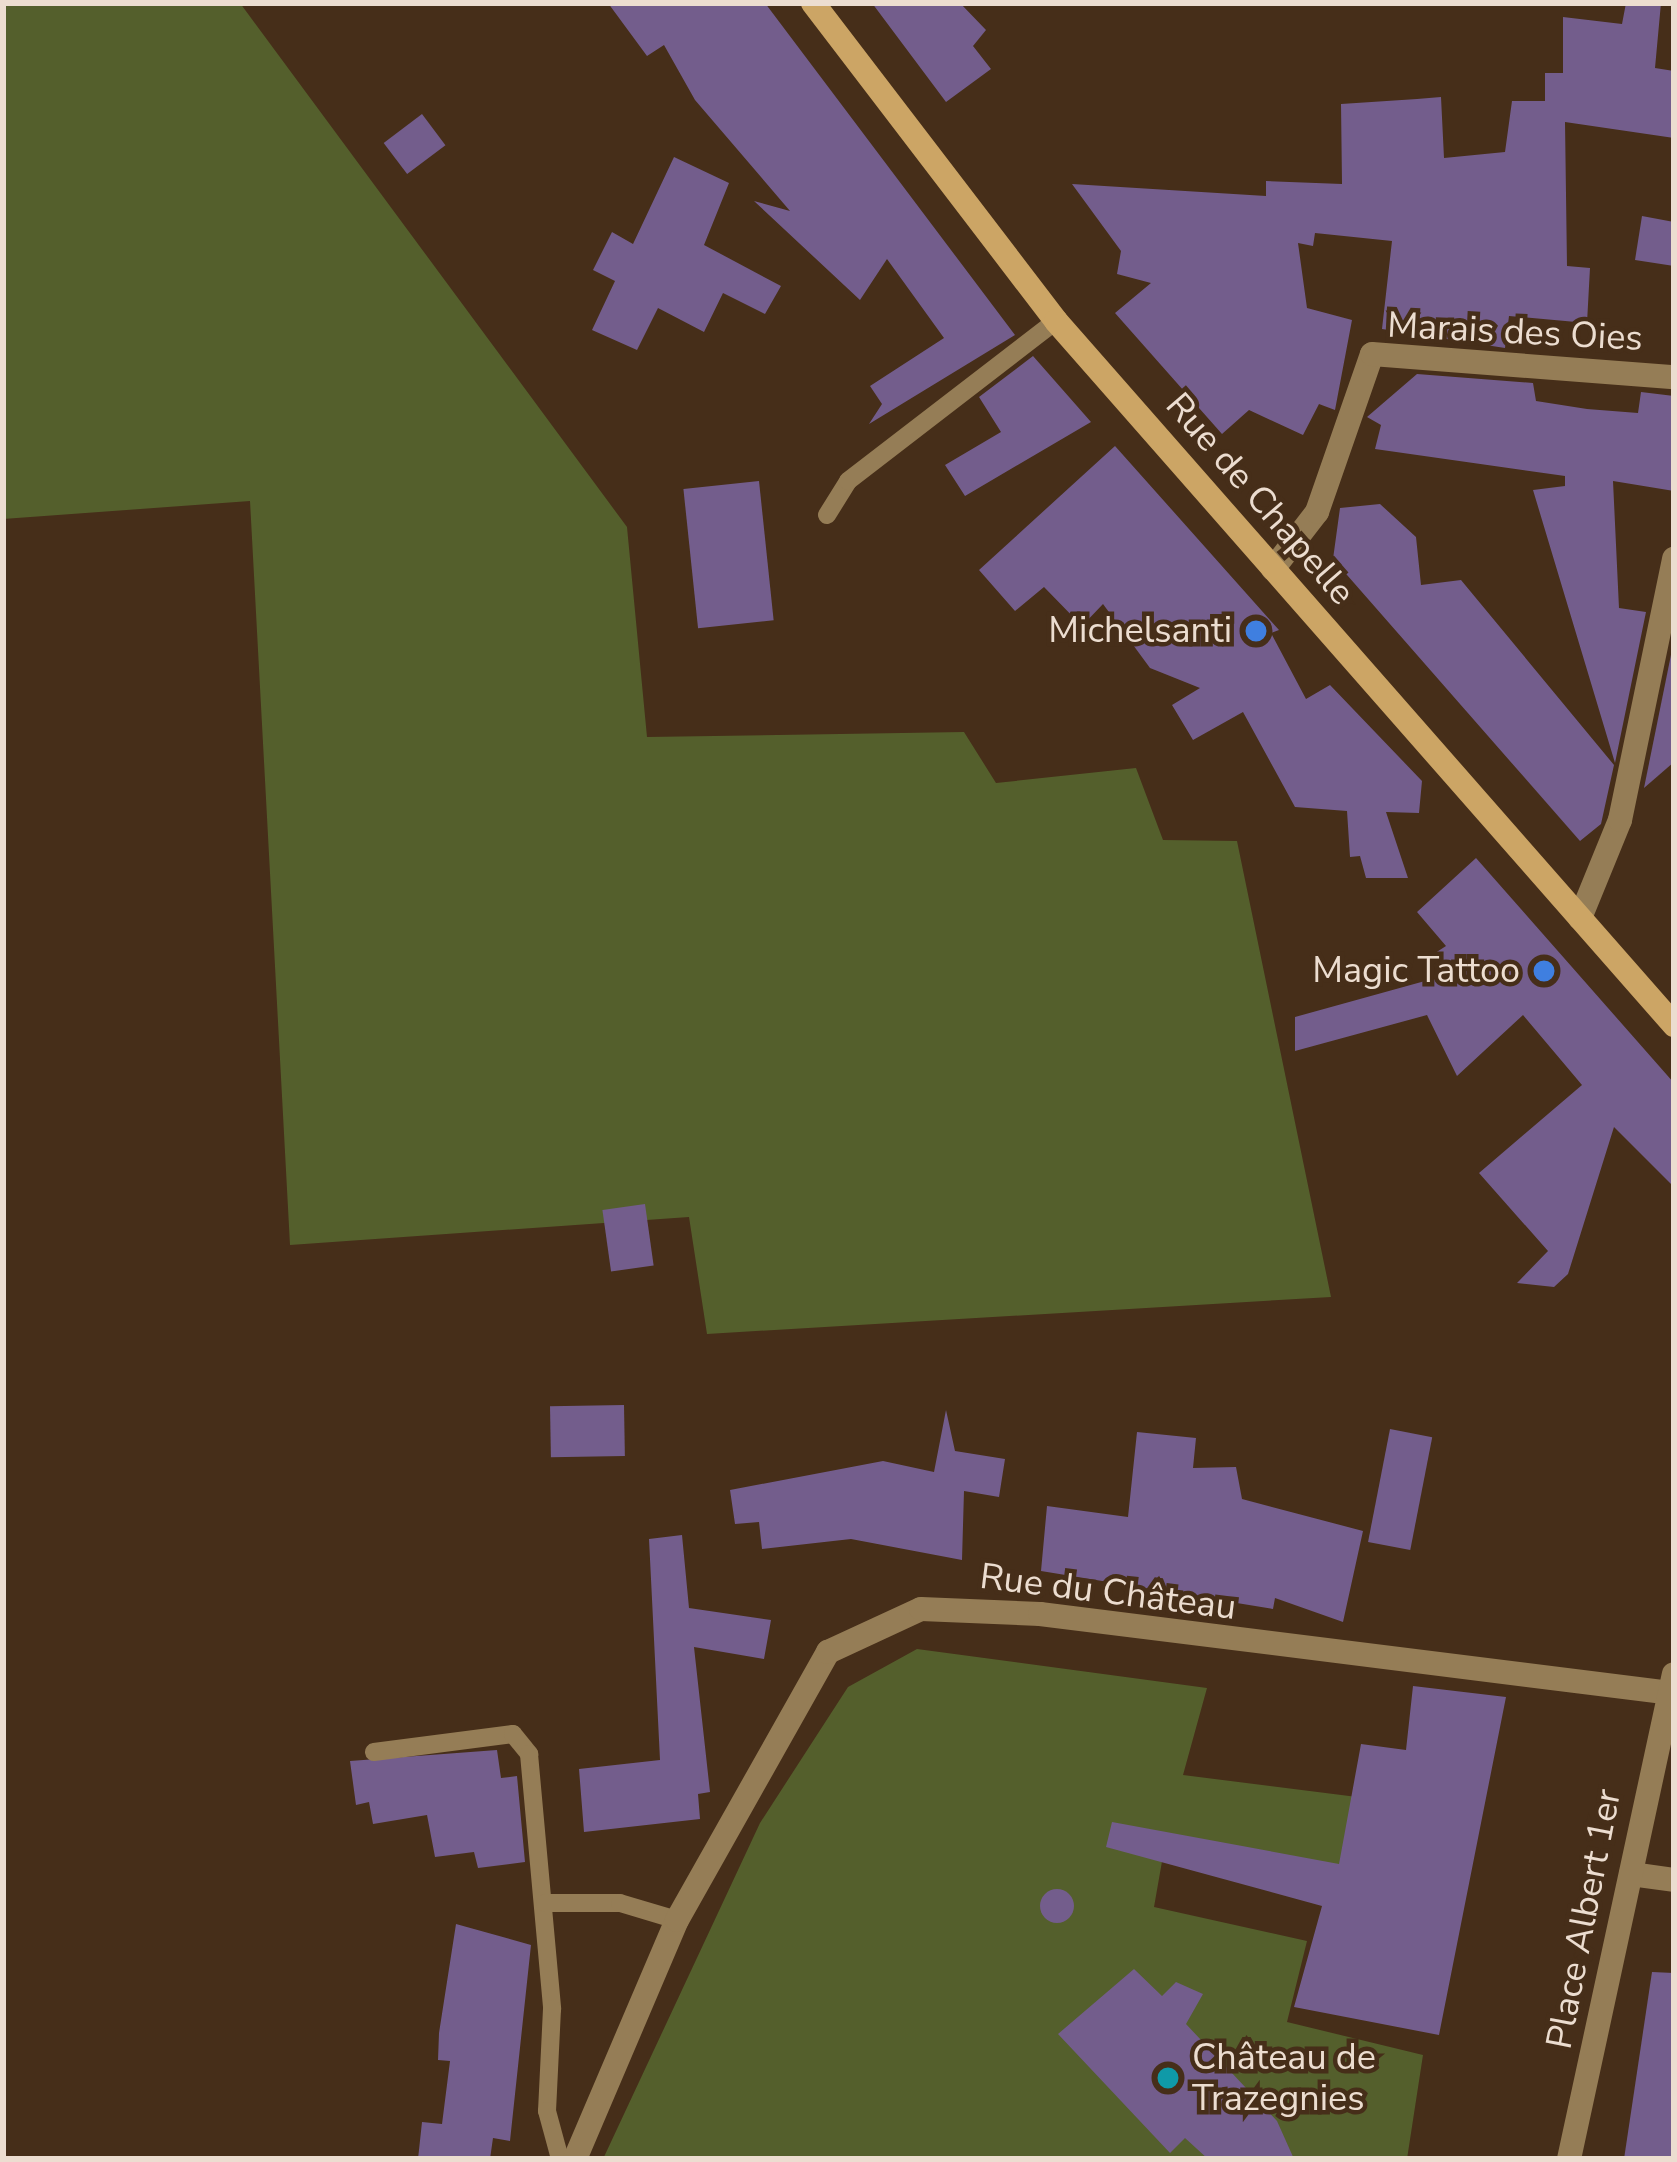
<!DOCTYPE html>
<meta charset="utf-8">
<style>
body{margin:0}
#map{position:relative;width:1677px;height:2162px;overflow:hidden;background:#462e19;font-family:"Nunito Sans",sans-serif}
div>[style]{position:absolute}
.green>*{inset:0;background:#545f2c}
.building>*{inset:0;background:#735d8c;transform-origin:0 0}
.round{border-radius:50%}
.service>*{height:18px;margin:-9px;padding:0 9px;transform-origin:9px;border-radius:9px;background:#957d56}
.minor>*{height:24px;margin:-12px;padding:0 12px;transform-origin:12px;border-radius:12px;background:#957d56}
.secondary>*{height:24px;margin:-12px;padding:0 12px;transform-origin:12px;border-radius:12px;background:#cca565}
.dots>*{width:33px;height:33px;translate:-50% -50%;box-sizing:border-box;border:6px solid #462e19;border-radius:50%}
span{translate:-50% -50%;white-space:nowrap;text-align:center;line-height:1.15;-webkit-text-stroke:9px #462e19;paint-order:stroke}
.street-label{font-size:36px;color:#ecddd0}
.poi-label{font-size:36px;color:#ecddd0}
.right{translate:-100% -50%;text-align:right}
.left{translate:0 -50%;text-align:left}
.frame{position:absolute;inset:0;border:6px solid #ecddd0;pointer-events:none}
</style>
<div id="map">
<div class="green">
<i style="clip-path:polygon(3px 3px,240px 3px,627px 527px,647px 737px,964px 732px,996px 783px,1136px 768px,1163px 840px,1237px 841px,1331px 1297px,707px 1334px,689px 1217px,290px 1245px,250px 501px,3px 519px)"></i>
<i style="clip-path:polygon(917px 1649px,1207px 1688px,1183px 1775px,1365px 1798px,1348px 1872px,1167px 1833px,1154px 1907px,1307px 1941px,1287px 2022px,1423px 2055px,1407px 2159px,603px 2159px,760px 1823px,848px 1687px)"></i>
</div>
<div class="building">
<i style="clip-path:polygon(608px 3px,765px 3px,1015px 335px,869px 424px,882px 404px,870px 386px,944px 338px,887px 259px,860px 300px,754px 201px,790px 211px,695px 100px,664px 45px,647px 56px)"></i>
<i style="clip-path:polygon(872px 3px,960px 3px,986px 30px,973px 46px,991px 69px,946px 102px)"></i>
<i style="clip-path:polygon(1626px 3px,1661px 3px,1655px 68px,1674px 71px,1674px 138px,1565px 122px,1567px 266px,1590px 268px,1587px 323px,1509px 316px,1505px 348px,1382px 329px,1392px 241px,1315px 233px,1313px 246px,1298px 243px,1307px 308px,1352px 320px,1335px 410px,1319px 404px,1303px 435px,1249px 410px,1222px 434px,1115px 313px,1151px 283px,1117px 274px,1121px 251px,1072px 184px,1266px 196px,1266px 181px,1342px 184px,1341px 104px,1417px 99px,1441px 97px,1444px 158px,1505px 152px,1512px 101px,1545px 101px,1545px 73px,1563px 73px,1563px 17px,1622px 24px)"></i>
<i style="left:422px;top:114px;width:39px;height:48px;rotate:53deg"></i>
<i style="clip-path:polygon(674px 157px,729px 183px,704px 245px,781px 286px,765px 314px,723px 293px,704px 332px,658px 308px,637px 350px,592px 330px,615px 281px,593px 270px,612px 232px,633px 244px)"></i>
<i style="clip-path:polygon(1642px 216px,1674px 222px,1674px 266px,1635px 260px)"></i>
<i style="clip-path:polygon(1033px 356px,1091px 422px,965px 496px,945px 465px,1001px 432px,979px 397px)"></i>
<i style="clip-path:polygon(1417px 374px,1533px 383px,1536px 401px,1587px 409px,1638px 413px,1641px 392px,1674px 396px,1674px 491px,1613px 481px,1619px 608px,1646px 612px,1615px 763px,1533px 490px,1565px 486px,1565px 476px,1375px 449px,1381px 425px,1367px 417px)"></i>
<i style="clip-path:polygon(1115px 446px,1279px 630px,1271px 633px,1306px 699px,1330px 685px,1422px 781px,1419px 813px,1386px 812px,1408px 878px,1366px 878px,1360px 856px,1350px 857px,1347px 811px,1295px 807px,1243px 712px,1193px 740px,1172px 705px,1200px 688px,1150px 668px,1103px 604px,1082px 626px,1044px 587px,1015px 611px,979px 570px)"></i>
<i style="left:759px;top:481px;width:140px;height:76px;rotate:84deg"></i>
<i style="clip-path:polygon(1380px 504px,1416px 537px,1421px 585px,1461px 580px,1614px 765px,1601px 824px,1580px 841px,1333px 559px,1340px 508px)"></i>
<i style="clip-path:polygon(1674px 640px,1674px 762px,1644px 788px)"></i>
<i style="clip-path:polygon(1476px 858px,1674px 1083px,1674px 1187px,1614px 1127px,1568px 1274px,1554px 1287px,1517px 1283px,1548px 1251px,1479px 1173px,1582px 1085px,1523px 1015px,1457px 1076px,1427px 1015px,1295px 1051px,1295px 1017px,1443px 976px,1432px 955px,1446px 946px,1417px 912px)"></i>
<i style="left:645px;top:1204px;width:62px;height:43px;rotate:82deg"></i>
<i style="left:624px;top:1405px;width:51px;height:74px;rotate:89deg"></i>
<i style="clip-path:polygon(946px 1410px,955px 1451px,1005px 1459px,999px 1497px,964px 1491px,962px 1560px,851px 1539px,762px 1549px,759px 1522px,735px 1524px,730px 1490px,883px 1461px,934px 1472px)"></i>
<i style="left:1390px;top:1429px;width:43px;height:115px;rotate:11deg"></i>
<i style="clip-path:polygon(1137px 1432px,1196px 1438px,1193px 1468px,1236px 1467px,1242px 1499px,1363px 1531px,1343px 1622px,1275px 1598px,1273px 1609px,1041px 1571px,1047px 1506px,1128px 1517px)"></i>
<i style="clip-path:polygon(682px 1535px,689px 1608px,771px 1620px,764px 1659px,694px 1647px,710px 1792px,698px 1794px,700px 1819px,584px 1832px,579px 1769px,660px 1760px,649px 1539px)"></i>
<i style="clip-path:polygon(1413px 1686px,1506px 1697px,1439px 2035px,1294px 2007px,1322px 1906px,1106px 1847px,1112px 1822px,1339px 1864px,1361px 1744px,1406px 1750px)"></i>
<i style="clip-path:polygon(497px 1750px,501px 1778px,517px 1776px,525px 1862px,478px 1868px,474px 1852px,435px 1857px,427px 1815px,373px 1824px,369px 1802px,356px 1805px,350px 1761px)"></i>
<i class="round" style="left:1040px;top:1889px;width:34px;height:34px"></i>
<i style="clip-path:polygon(456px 1924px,531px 1945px,510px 2141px,493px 2138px,490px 2159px,418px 2159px,422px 2122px,442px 2124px,450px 2061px,438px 2060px,439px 2033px)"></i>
<i style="clip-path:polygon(1134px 1969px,1162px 1996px,1176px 1982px,1203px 1994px,1186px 2024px,1277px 2121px,1294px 2159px,1208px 2159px,1185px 2138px,1170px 2153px,1058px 2034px)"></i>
<i style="clip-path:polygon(1652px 1972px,1674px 1973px,1674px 2159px,1624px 2159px)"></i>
</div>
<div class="service">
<i style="left:827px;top:515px;width:40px;rotate:-58deg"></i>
<i style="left:848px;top:481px;width:262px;rotate:-37.6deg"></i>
<i style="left:374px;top:1752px;width:140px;rotate:-7.4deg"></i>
<i style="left:513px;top:1734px;width:26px;rotate:51deg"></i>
<i style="left:529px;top:1754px;width:256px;rotate:84.8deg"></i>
<i style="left:552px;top:2009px;width:102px;rotate:92.8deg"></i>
<i style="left:547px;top:2111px;width:50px;rotate:74.8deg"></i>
<i style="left:545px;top:1903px;width:75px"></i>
<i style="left:620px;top:1903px;width:59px;rotate:16.6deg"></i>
</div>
<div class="minor">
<i style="left:1273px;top:569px;width:72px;rotate:-52.3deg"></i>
<i style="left:1317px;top:512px;width:167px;rotate:-70.8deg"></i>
<i style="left:1372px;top:354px;width:303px;rotate:4.4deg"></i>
<i style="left:1580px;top:918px;width:106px;rotate:-67.8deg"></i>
<i style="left:1620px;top:820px;width:267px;rotate:-78.3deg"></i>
<i style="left:1631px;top:1874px;width:43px;rotate:7.9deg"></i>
<i style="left:575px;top:2159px;width:260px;rotate:-66.9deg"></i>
<i style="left:677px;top:1920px;width:308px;rotate:-60.6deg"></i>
<i style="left:828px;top:1652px;width:102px;rotate:-24.8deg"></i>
<i style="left:921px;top:1609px;width:119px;rotate:2.4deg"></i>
<i style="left:1040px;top:1614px;width:629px;rotate:7.13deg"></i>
<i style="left:1569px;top:2159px;width:496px;rotate:-77.8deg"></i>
</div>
<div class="secondary">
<i style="left:813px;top:3px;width:400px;rotate:52.6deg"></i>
<i style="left:1056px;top:321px;width:937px;rotate:48.72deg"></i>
</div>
<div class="dots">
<i style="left:1256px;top:631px;background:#3f7fe0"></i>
<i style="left:1544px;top:971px;background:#3f7fe0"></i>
<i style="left:1168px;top:2078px;background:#0f9aa8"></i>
</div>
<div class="street-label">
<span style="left:1515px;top:332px;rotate:3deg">Marais des Oies</span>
<span style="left:1260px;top:499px;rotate:49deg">Rue de Chapelle</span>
<span style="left:1108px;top:1592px;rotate:7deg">Rue du Château</span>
<span style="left:1584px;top:1919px;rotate:-79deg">Place Albert 1er</span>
</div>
<div class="poi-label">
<span class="right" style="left:1232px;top:631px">Michelsanti</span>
<span class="right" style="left:1520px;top:971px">Magic Tattoo</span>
<span class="left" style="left:1192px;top:2078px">Château de<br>Trazegnies</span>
</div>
<div class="frame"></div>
</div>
